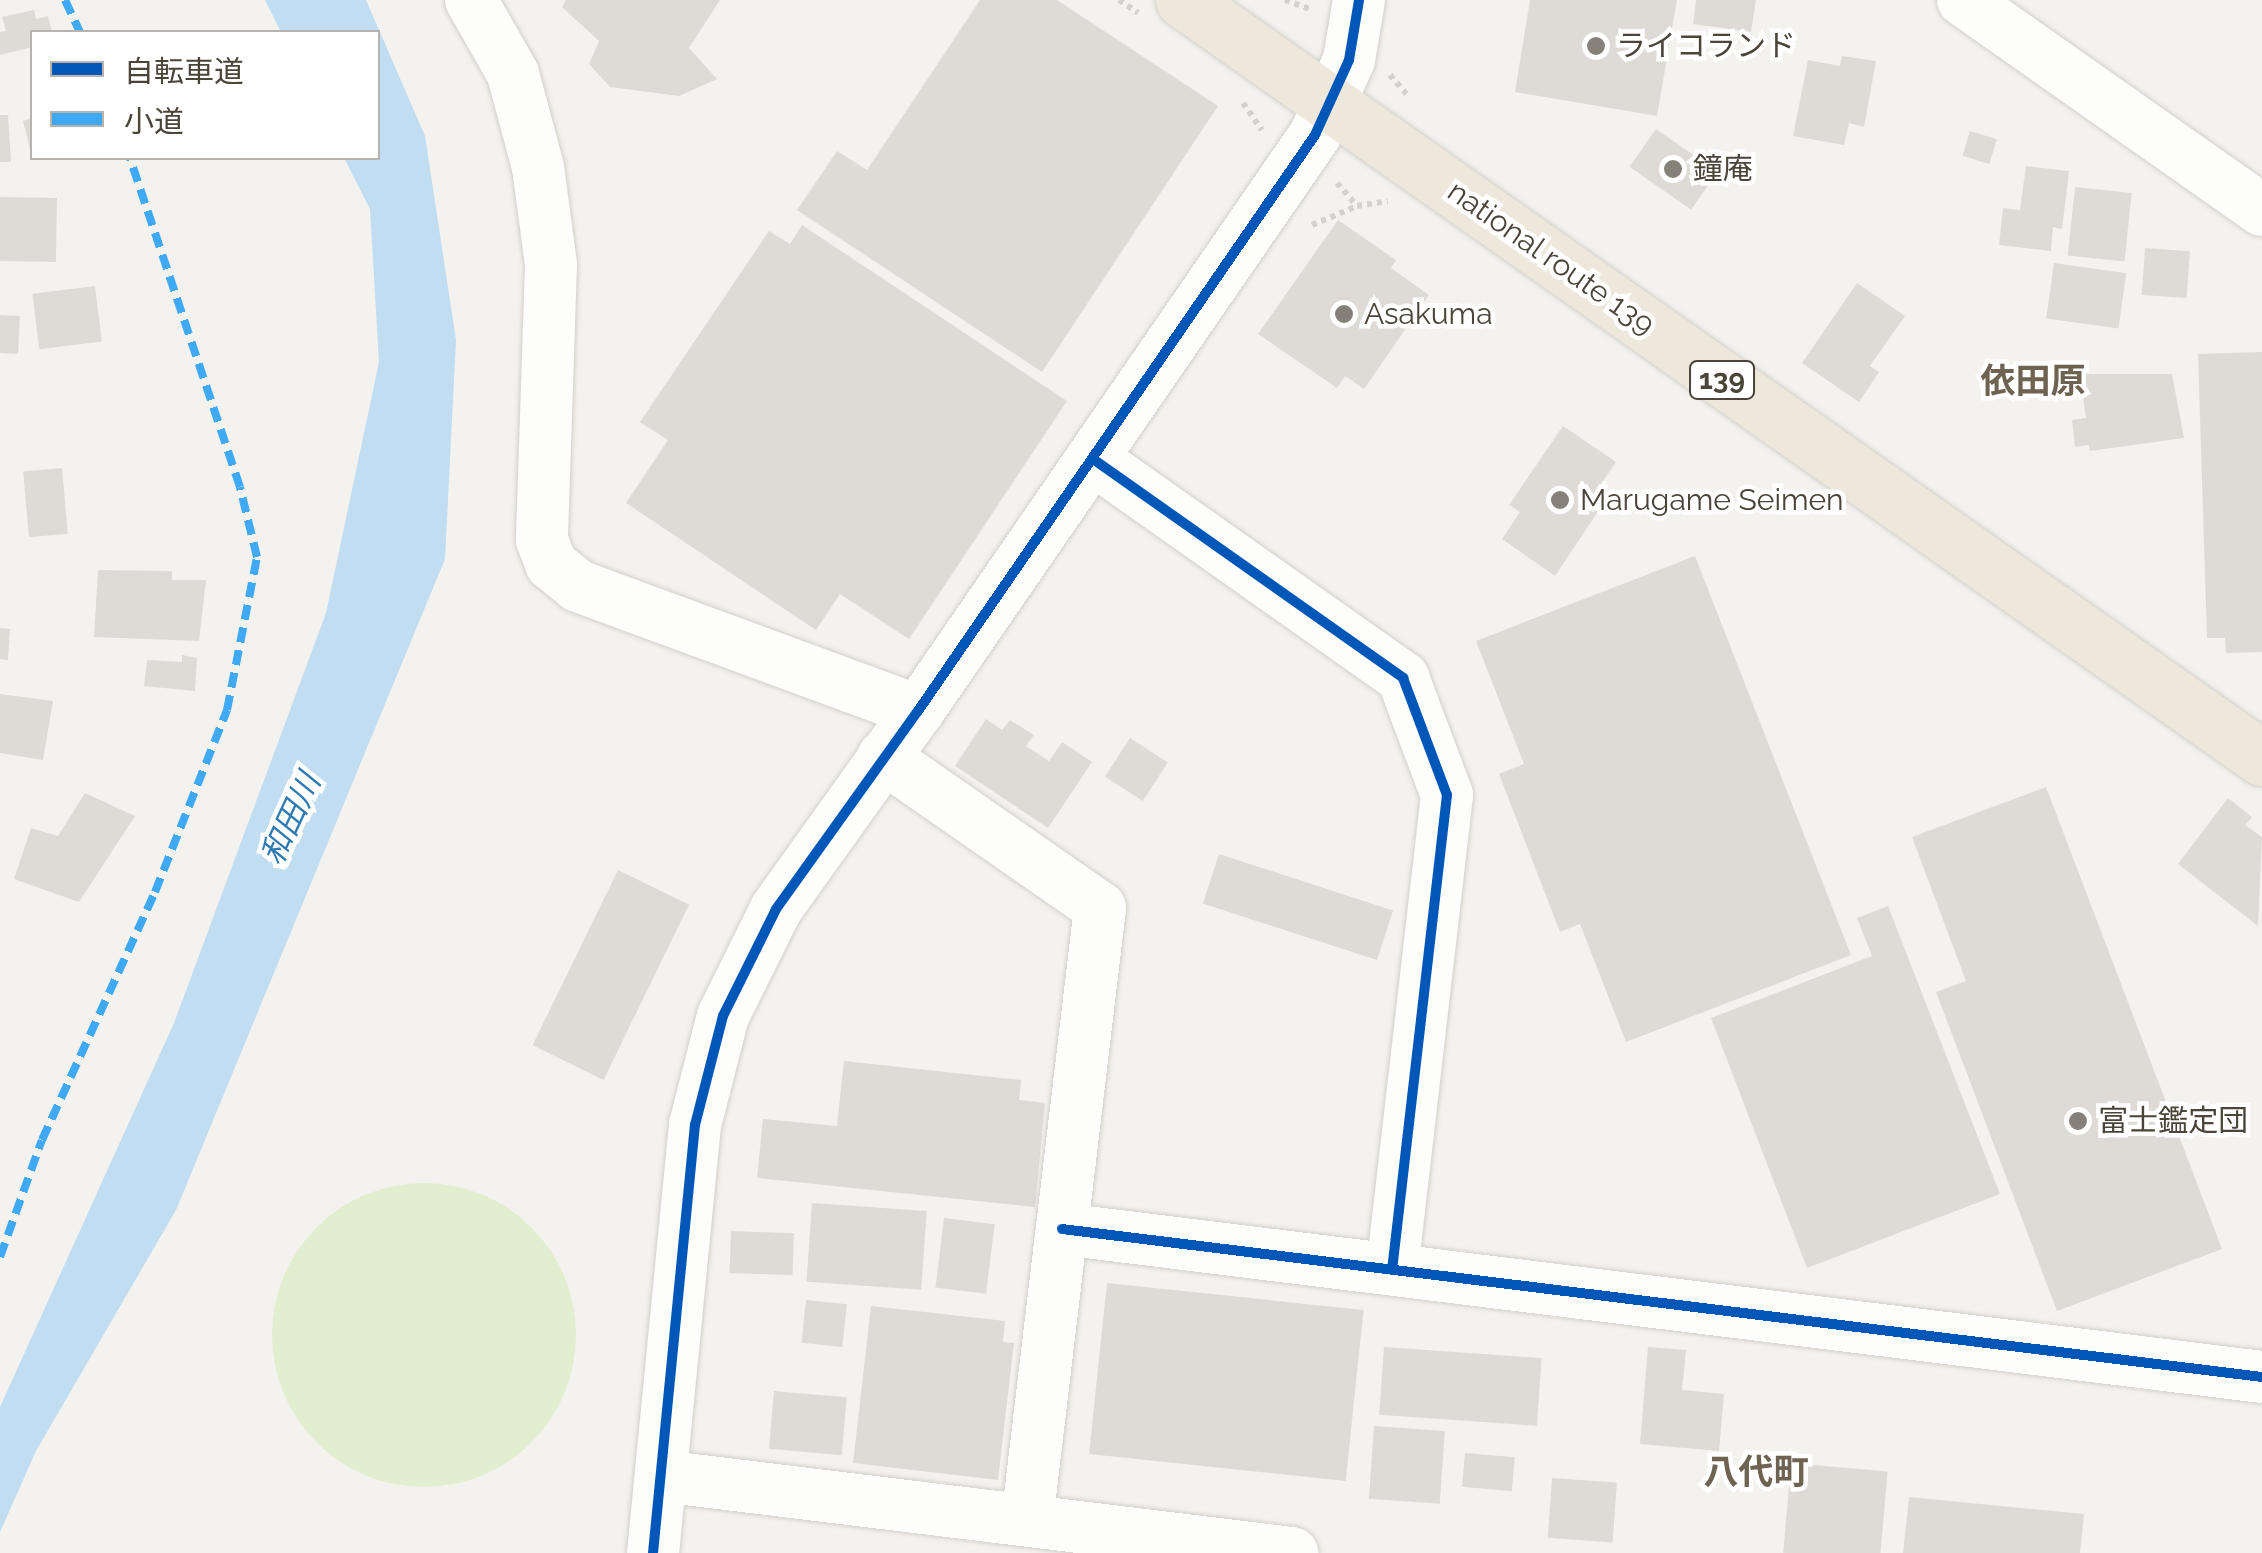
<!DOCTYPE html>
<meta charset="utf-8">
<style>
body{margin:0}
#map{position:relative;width:2262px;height:1553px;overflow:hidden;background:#f4f2ee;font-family:Raleway,"Noto Sans JP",sans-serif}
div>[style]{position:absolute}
.green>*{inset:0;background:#e1eecf}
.round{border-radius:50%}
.water>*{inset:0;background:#c0ddf1}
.building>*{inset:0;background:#dedbd6;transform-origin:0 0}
.path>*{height:6px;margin-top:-3px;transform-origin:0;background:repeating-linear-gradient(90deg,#d3d2cc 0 5px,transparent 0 10px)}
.roads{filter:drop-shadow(0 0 2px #d2d0cb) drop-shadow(0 0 2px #d2d0cb)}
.minor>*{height:52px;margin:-26px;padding:0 26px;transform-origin:26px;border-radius:26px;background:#fdfdfc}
.highway>*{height:55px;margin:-27.5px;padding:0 27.5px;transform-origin:27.5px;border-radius:27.5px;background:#ede8db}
.quiet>*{height:8px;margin-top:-4px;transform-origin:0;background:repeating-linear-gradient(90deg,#3fa9f5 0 15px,transparent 0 23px)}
.cycleway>*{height:10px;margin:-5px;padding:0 5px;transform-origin:5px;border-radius:5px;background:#0057b8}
.dots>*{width:28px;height:28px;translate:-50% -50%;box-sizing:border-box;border:5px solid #fff;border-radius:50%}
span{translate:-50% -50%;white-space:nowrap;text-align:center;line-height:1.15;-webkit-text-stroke:9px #fff;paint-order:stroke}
.shield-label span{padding:2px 8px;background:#fff;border:2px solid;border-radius:8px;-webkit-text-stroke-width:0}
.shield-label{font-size:28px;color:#4b4439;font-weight:700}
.poi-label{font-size:30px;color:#4b4439}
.left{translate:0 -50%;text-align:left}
.street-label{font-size:30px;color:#4b4439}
.water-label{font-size:32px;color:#2e7ab2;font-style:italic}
.quarter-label{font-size:35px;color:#6e6250;font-weight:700}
.legend{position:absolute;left:30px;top:30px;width:350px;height:130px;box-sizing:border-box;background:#fff;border:2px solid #b7b4b0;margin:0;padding:12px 18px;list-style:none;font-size:30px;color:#4b4439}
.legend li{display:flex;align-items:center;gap:20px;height:50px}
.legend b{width:50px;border:2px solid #b7b4b0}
</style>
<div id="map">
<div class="green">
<i class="round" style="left:272px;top:1183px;width:304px;height:304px"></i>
</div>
<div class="water">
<i style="clip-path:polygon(265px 0,366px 0,425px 136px,456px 340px,445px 559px,176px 1210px,36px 1451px,0 1532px,0 1407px,174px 1023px,326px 613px,379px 362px,370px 209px,344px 158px,378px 158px,378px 32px,281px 32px)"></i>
</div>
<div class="building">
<i style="clip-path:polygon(566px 0,720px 0,689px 48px,717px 79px,679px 96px,610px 87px,589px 64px,599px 41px,562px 7px)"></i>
<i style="clip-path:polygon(980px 0,1057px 0,1218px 106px,1042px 372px,797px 210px,837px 151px,867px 170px)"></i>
<i style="clip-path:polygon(1530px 0,1677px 0,1657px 116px,1515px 92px)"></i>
<i style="clip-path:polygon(1696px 0,1756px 0,1751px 32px,1693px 24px)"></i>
<i style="clip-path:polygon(34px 10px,36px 19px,48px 16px,52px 32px,32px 32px,32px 47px,0 55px,0 32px,6px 31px,2px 17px)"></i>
<i style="clip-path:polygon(1842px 56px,1876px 61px,1864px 127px,1849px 123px,1844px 145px,1793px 136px,1808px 60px,1840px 66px)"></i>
<i style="clip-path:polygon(0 115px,8px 115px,11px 162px,0 162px)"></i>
<i style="clip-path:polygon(32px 118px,32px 152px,31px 153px,23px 121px)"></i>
<i style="left:1656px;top:129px;width:75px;height:46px;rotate:35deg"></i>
<i style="left:1970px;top:131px;width:28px;height:26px;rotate:17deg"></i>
<i style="clip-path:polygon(2026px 166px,2069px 171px,2062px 229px,2053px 227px,2051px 251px,1999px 245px,2003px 208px,2020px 210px)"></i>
<i style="left:2075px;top:187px;width:57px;height:69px;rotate:6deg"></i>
<i style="left:0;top:197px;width:57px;height:64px;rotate:1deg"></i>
<i style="clip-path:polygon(1338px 220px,1396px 260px,1391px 268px,1429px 295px,1364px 389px,1345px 376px,1337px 388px,1258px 334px)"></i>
<i style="clip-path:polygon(802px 225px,1067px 401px,909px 639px,840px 594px,816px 630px,626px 503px,668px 440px,640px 422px,769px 231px,790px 244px)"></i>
<i style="left:2145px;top:248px;width:45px;height:47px;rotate:4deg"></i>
<i style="left:2054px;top:263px;width:73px;height:56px;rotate:8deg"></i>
<i style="clip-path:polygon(1857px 283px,1905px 316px,1870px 366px,1879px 372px,1859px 402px,1802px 363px)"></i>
<i style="left:95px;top:286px;width:56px;height:63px;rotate:83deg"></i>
<i style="left:0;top:315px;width:20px;height:38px;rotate:3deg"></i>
<i style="clip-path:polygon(2262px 352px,2262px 652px,2226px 653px,2225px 638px,2207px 638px,2198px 354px)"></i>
<i style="clip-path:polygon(2080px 374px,2172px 374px,2184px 438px,2090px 451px,2089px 445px,2075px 447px,2072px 420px,2086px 418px)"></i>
<i style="clip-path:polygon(1563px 426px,1616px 462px,1590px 500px,1601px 507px,1555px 576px,1502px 539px,1520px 512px,1509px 505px)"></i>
<i style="left:62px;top:468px;width:66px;height:39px;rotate:85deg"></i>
<i style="clip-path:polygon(1695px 556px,1851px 955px,1626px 1042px,1580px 924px,1560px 932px,1499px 774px,1524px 764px,1476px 641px)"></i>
<i style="clip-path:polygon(98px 570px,172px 571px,172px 580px,206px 580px,199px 641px,94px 637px)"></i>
<i style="clip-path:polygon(0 628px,10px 629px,8px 660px,0 659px)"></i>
<i style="clip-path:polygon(182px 655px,197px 658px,195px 691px,144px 686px,147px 660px,182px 662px)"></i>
<i style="clip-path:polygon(0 694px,53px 701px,43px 760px,0 753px)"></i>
<i style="clip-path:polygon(986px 719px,1002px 730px,1010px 720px,1034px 735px,1026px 746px,1049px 761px,1062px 742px,1092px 762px,1048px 828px,955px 766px)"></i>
<i style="left:1130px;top:738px;width:45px;height:46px;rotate:33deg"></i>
<i style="clip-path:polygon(2046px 787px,2222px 1249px,2057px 1311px,1936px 992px,1966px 981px,1912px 837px)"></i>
<i style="clip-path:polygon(85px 793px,135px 816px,79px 902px,14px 879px,31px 828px,58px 836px)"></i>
<i style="clip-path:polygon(2228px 798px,2252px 817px,2245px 825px,2262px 837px,2258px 926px,2178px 864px)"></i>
<i style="left:1219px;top:854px;width:183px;height:52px;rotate:18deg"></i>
<i style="left:618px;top:870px;width:79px;height:195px;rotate:26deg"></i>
<i style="clip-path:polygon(1888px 906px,2000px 1194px,1807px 1268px,1711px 1018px,1872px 956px,1857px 918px)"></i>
<i style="clip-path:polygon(844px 1061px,1021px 1080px,1019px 1100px,1045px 1103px,1035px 1207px,757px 1178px,763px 1119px,837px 1126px)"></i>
<i style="left:812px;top:1203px;width:115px;height:79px;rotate:4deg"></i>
<i style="left:944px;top:1218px;width:51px;height:70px;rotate:7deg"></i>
<i style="left:731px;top:1231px;width:63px;height:42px;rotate:2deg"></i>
<i style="left:1107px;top:1283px;width:258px;height:172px;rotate:6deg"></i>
<i style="left:806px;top:1300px;width:41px;height:43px;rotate:6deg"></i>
<i style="clip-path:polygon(871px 1306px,1005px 1321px,1003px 1342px,1014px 1343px,998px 1480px,853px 1463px)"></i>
<i style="left:1384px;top:1347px;width:158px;height:68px;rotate:4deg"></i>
<i style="clip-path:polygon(1648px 1347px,1686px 1350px,1682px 1390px,1724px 1394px,1719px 1451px,1640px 1444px)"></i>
<i style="left:774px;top:1391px;width:73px;height:58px;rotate:5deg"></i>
<i style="left:1374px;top:1426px;width:71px;height:73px;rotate:4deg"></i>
<i style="left:1465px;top:1453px;width:50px;height:34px;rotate:5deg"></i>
<i style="left:1791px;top:1463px;width:97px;height:90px;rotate:5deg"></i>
<i style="left:1552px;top:1478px;width:65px;height:60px;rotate:4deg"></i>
<i style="clip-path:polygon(1909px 1497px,2084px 1514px,2080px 1553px,1903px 1553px)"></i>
</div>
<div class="path">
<i style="left:1119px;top:0;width:23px;rotate:34deg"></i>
<i style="left:1285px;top:0;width:29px;rotate:20deg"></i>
<i style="left:1390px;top:75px;width:28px;rotate:49deg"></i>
<i style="left:1243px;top:103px;width:33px;rotate:55deg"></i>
<i style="left:1337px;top:183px;width:30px;rotate:49deg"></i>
<i style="left:1357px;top:206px;width:31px;rotate:-9deg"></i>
<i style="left:1312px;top:225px;width:49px;rotate:-22.9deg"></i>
</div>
<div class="roads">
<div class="minor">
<i style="left:471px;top:0;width:85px;rotate:60.4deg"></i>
<i style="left:513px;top:74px;width:96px;rotate:75deg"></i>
<i style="left:538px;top:167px;width:99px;rotate:82.4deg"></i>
<i style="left:551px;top:265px;width:275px;rotate:91.9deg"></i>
<i style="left:542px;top:540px;width:26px;rotate:69deg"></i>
<i style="left:551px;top:564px;width:35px;rotate:39deg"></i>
<i style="left:578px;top:586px;width:362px;rotate:20.2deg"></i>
<i style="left:1963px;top:0;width:365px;rotate:35.1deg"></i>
<i style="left:1093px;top:459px;width:380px;rotate:35.2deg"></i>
<i style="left:1403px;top:678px;width:125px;rotate:69.4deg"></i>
<i style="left:1447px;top:795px;width:476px;rotate:96.6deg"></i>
<i style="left:883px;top:757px;width:264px;rotate:34.8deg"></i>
<i style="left:1100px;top:908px;width:617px;rotate:96.79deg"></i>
<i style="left:1062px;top:1229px;width:1209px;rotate:7.03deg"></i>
<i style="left:661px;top:1476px;width:636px;rotate:6.96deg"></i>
<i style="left:653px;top:1553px;width:430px;rotate:-84.4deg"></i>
<i style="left:695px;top:1125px;width:113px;rotate:-75.6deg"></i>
<i style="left:723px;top:1016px;width:119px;rotate:-63.6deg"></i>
<i style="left:776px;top:909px;width:244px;rotate:-54.4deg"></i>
<i style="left:918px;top:711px;width:700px;rotate:-55.42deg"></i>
<i style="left:1315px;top:135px;width:82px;rotate:-65.6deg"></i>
<i style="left:1349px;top:60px;width:61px;rotate:-80.5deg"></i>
</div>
<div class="highway">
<i style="left:1183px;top:0;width:1319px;rotate:35.09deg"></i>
</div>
</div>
<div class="quiet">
<i style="left:65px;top:0;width:35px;rotate:65deg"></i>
<i style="left:0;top:1257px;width:124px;rotate:-70.3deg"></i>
<i style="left:42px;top:1140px;width:273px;rotate:-65.5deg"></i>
<i style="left:155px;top:892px;width:196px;rotate:-68.4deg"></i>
<i style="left:227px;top:710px;width:156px;rotate:-78.9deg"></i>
<i style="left:257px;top:557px;width:72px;rotate:-103.7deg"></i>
<i style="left:240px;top:487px;width:347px;rotate:-108.5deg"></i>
</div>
<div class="cycleway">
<i style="left:1093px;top:459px;width:380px;rotate:35.2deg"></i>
<i style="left:1403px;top:678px;width:125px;rotate:69.4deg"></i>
<i style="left:1447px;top:795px;width:476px;rotate:96.6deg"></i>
<i style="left:1062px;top:1229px;width:1209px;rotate:7.03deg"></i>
<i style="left:653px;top:1553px;width:430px;rotate:-84.4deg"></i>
<i style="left:695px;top:1125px;width:113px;rotate:-75.6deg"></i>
<i style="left:723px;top:1016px;width:119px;rotate:-63.6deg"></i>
<i style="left:776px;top:909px;width:244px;rotate:-54.4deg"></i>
<i style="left:918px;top:711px;width:700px;rotate:-55.42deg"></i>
<i style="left:1315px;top:135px;width:82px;rotate:-65.6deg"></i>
<i style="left:1349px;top:60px;width:61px;rotate:-80.5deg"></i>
</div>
<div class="dots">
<i style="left:1596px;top:46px;background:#868178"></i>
<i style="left:1673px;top:169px;background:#868178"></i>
<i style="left:1344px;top:314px;background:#868178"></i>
<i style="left:1560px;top:500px;background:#868178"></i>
<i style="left:2078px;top:1121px;background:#868178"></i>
</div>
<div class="shield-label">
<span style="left:1722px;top:380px">139</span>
</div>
<div class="poi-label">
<span class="left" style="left:1616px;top:46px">ライコランド</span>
<span class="left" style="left:1693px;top:169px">鐘庵</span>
<span class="left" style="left:1364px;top:314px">Asakuma</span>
<span class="left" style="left:1580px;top:500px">Marugame Seimen</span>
<span class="left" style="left:2098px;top:1121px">富士鑑定団</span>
</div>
<div class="street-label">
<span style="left:1551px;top:258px;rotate:35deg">national route 139</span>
</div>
<div class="water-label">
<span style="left:291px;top:819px;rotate:-65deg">和田川</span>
</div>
<div class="quarter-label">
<span style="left:2033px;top:381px">依田原</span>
<span style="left:1756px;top:1472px">八代町</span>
</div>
<ul class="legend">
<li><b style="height:12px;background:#0057b8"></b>自転車道</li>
<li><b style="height:12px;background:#3fa9f5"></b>小道</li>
</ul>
</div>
